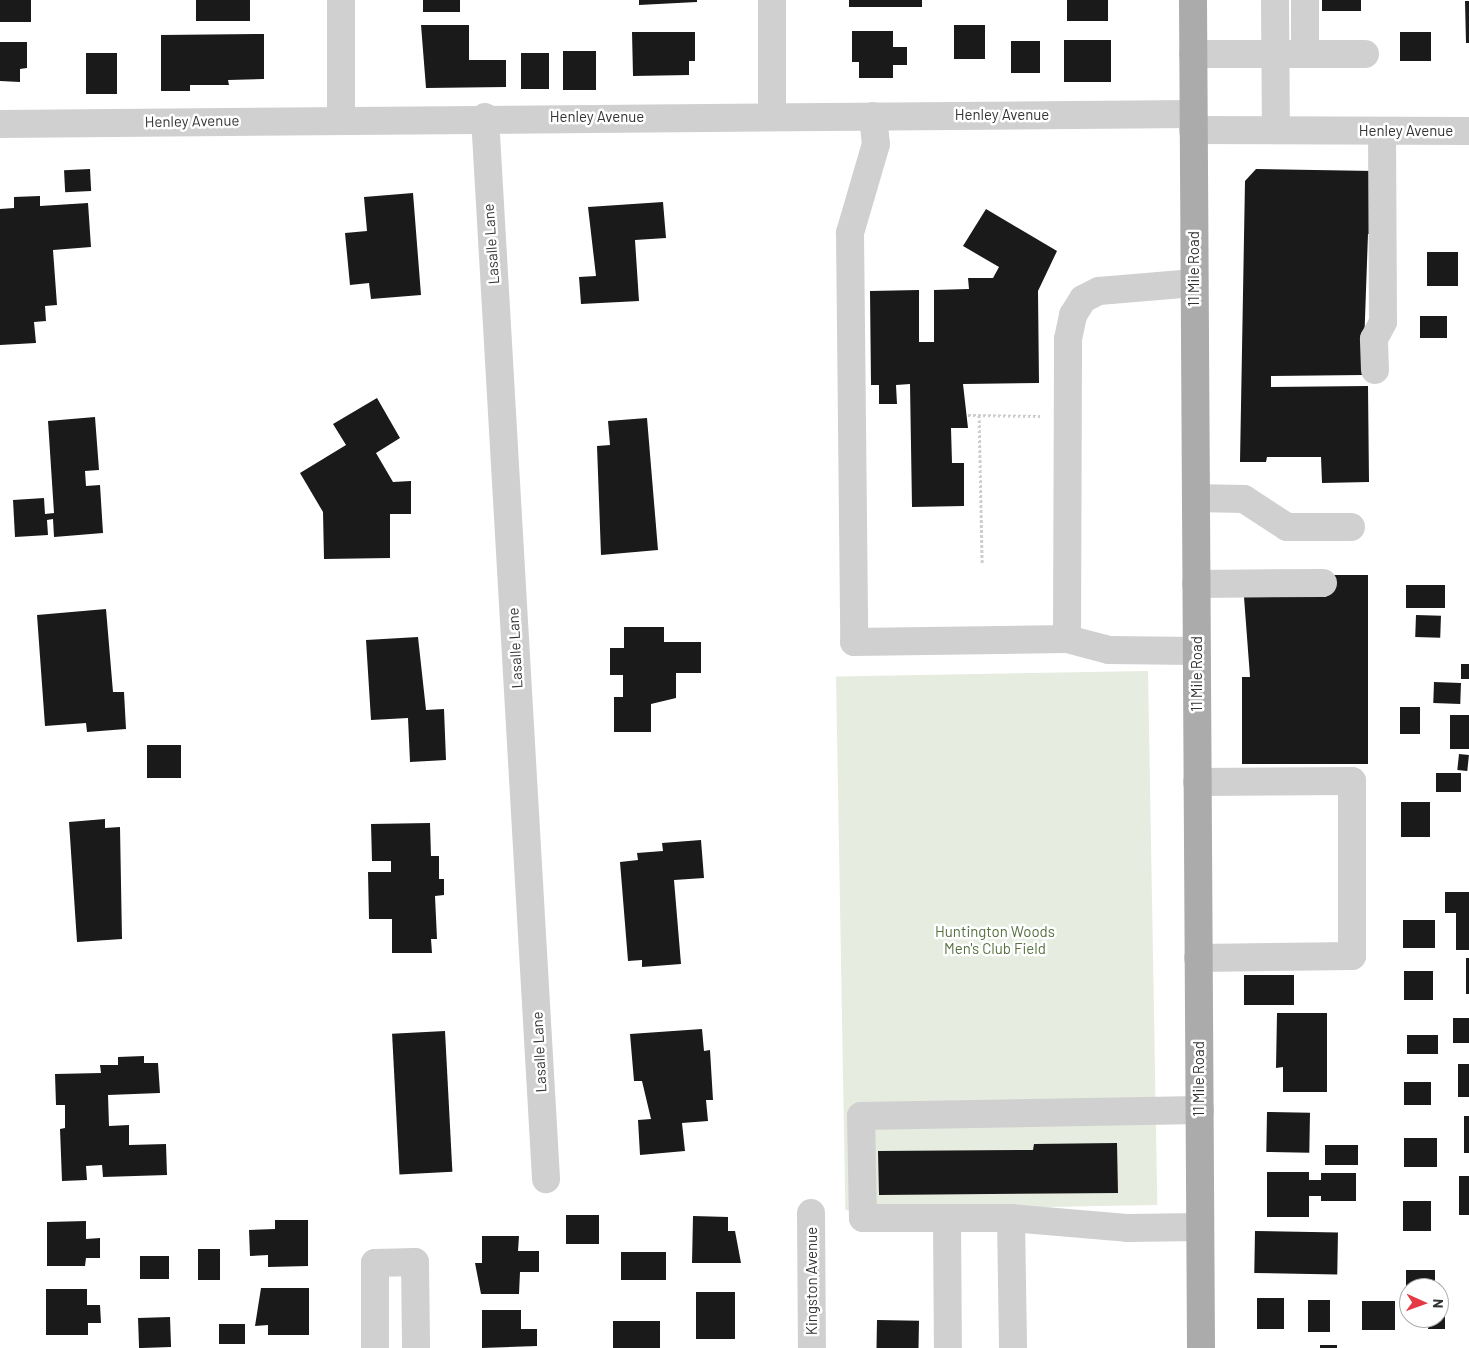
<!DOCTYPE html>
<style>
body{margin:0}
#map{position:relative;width:1469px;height:1348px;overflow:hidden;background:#fff;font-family:Barlow,sans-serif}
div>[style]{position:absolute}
.green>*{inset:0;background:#e6ecdf;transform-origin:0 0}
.building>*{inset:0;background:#1a1a1a;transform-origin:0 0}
.path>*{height:3px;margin-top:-1.5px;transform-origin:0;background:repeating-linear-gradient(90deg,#cdcdcd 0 2.5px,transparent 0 5px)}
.minor>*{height:28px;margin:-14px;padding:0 14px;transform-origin:14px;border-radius:14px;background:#d0d0d0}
.major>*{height:28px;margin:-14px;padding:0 14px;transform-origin:14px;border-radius:14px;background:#ababab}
span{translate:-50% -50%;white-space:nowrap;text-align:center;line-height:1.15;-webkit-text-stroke:5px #fff;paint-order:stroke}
.street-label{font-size:15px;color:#333}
.park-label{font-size:15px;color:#56703f}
.north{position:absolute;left:1399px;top:1278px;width:50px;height:50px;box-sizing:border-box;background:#fff;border:1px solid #adadad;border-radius:50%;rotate:92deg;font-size:14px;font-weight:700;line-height:20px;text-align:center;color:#333}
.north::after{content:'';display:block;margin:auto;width:18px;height:22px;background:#e63946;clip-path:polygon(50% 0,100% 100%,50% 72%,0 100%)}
</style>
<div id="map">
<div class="green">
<i style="left:1148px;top:671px;width:534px;height:312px;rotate:89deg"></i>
</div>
<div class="building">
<i style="left:0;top:0;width:31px;height:22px"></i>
<i style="left:196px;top:0;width:54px;height:21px"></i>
<i style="left:423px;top:0;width:37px;height:12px"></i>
<i style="clip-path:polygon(639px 0,697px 0,697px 2px,639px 5px)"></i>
<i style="left:849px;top:0;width:73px;height:7px"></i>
<i style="left:1067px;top:0;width:41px;height:21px"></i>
<i style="left:1322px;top:0;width:39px;height:11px"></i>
<i style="clip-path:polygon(1465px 1px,1469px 1px,1469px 43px,1466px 43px)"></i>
<i style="clip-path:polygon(421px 25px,469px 25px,469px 60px,506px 60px,506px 87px,426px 88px)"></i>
<i style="left:954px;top:25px;width:31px;height:34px"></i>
<i style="clip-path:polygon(852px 31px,893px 31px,893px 47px,907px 47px,907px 65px,893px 65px,893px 78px,859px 78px,859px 62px,852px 62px)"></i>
<i style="clip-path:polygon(632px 32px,695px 32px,695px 61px,689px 61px,689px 75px,633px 76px)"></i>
<i style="left:1400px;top:32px;width:31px;height:29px"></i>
<i style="clip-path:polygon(264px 34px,264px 79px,228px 80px,229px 85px,190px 85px,190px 91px,161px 91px,161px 35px)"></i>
<i style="left:1064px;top:40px;width:47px;height:42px"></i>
<i style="left:1011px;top:41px;width:29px;height:32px"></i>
<i style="clip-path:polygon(0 42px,27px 42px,27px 68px,20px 69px,20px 82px,0 81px)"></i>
<i style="left:563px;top:51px;width:33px;height:39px"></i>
<i style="left:86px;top:53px;width:31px;height:41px"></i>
<i style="left:521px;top:53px;width:28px;height:36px"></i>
<i style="left:90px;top:169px;width:22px;height:26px;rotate:87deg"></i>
<i style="clip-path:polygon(1256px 169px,1374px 171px,1375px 234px,1368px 234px,1363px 375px,1271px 376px,1271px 387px,1368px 386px,1369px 482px,1322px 483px,1321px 457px,1267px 457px,1266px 462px,1240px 462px,1245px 181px)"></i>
<i style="clip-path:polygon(413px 193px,421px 295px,371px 299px,369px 283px,350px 285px,345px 233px,367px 231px,364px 197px)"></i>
<i style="clip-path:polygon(40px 196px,40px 206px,88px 203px,91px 247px,53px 250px,57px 305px,45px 306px,46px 321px,34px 322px,36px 343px,0 345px,0 209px,14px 208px,14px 197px)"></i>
<i style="clip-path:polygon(663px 202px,666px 238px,635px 240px,639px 301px,581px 304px,579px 277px,596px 276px,588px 207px)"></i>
<i style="clip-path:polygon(986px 209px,1057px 251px,1038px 291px,1039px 383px,963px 384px,968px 428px,951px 428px,952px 463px,964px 463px,964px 506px,912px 507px,910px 384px,896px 385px,897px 404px,879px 404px,879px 385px,871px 385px,870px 291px,919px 290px,919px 342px,934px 342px,934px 290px,969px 289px,968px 278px,993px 278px,999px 267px,963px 246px)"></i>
<i style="left:1427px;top:252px;width:31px;height:34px"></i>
<i style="left:1420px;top:316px;width:27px;height:22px"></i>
<i style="clip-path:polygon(377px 398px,400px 438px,376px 453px,393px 482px,411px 481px,411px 514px,390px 514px,390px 558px,324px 559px,323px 512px,300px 473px,346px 445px,333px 424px)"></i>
<i style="clip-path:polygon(95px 417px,99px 470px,85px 471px,86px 486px,100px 485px,103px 533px,54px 537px,53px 519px,47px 520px,48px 535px,15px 537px,13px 500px,44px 498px,45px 514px,54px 513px,48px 421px)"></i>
<i style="clip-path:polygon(647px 418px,658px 550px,601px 555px,597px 446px,610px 445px,608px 421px)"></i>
<i style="clip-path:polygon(1327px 575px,1368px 575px,1368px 764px,1242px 764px,1242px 677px,1250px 677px,1244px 597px,1326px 597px)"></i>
<i style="left:1406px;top:585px;width:39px;height:23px"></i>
<i style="clip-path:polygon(106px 609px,113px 692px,124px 692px,126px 729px,87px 732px,86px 723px,45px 726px,37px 615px)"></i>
<i style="left:1416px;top:615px;width:25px;height:22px;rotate:2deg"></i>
<i style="clip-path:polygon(624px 627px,664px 627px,664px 642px,701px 642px,701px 673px,676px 673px,676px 698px,651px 704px,651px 732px,614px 732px,614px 697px,623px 697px,623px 675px,610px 675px,610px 648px,624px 648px)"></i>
<i style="clip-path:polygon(418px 637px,426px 710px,444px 709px,446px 760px,410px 762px,408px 718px,371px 720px,366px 640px)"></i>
<i style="left:1461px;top:664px;width:8px;height:15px"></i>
<i style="left:1434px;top:682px;width:27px;height:21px;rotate:2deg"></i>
<i style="left:1400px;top:707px;width:20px;height:27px"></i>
<i style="left:1450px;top:715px;width:19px;height:34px"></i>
<i style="left:147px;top:745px;width:34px;height:33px"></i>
<i style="left:1459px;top:754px;width:10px;height:16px;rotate:6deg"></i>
<i style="left:1436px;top:773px;width:25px;height:19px"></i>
<i style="left:1401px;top:802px;width:29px;height:35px"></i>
<i style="clip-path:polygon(105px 819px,105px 828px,120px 827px,122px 939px,77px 942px,69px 822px)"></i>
<i style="clip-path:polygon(430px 823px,431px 856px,439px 856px,439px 879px,444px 879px,444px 895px,435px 896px,437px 939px,431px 939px,432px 953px,392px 953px,392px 919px,369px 919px,368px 872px,391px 872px,391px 861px,372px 861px,371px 824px)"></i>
<i style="clip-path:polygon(701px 840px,704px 878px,674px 880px,681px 964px,642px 967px,642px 960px,628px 961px,620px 862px,638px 860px,637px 853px,663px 851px,662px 843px)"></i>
<i style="clip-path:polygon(1445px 892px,1469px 892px,1469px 950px,1456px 950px,1456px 913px,1445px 913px)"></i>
<i style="left:1403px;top:920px;width:32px;height:28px"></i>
<i style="left:1466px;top:958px;width:3px;height:36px"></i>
<i style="left:1404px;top:971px;width:29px;height:29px"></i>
<i style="left:1294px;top:975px;width:30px;height:50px;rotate:90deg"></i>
<i style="clip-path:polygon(1277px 1013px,1327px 1013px,1327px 1092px,1283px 1092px,1283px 1067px,1276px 1068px)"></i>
<i style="left:1453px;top:1018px;width:16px;height:25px"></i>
<i style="clip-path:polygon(702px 1029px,704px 1051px,710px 1050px,713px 1100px,706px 1100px,708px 1121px,682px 1123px,685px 1151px,640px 1155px,638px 1120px,651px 1119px,642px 1081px,634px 1081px,630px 1034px)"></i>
<i style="left:445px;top:1031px;width:141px;height:53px;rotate:87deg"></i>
<i style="left:1407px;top:1035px;width:31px;height:19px"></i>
<i style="clip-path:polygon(144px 1056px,144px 1063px,158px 1063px,160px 1093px,108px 1095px,109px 1126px,129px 1125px,129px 1145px,166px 1144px,167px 1175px,103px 1177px,102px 1165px,86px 1166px,87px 1180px,62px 1181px,60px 1129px,65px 1128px,65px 1105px,56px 1105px,55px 1074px,101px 1073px,100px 1065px,118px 1065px,118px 1057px)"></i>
<i style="left:1458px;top:1064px;width:11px;height:33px"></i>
<i style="left:1404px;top:1082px;width:27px;height:23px"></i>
<i style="left:1267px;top:1112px;width:43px;height:40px;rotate:1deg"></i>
<i style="left:1464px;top:1116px;width:5px;height:37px"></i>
<i style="left:1404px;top:1138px;width:33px;height:29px"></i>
<i style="clip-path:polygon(1117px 1143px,1118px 1193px,879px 1195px,878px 1151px,1033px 1150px,1034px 1144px)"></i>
<i style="left:1325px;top:1145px;width:33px;height:20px"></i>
<i style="clip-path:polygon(1267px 1172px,1309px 1172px,1309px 1180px,1321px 1180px,1321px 1173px,1356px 1173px,1356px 1201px,1321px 1201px,1321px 1196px,1309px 1196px,1309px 1217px,1267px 1217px)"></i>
<i style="left:1459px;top:1176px;width:10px;height:39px"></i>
<i style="left:1431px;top:1201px;width:30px;height:28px;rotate:90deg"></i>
<i style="left:566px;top:1215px;width:33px;height:29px"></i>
<i style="clip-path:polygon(693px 1216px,728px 1217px,728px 1231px,735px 1231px,741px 1263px,692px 1263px)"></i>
<i style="clip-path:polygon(275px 1220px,308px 1220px,308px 1266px,268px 1267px,268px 1255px,250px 1256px,249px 1230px,275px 1229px)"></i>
<i style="clip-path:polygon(86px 1221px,86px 1239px,100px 1238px,100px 1258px,86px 1258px,85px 1266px,47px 1266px,47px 1222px)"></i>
<i style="left:1255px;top:1231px;width:83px;height:42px;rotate:1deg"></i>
<i style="clip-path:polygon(482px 1236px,519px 1236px,518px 1251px,539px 1251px,539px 1272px,520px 1272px,519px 1294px,481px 1294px,475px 1263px,482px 1263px)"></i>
<i style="left:198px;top:1249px;width:22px;height:31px"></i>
<i style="left:666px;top:1252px;width:28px;height:45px;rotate:90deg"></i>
<i style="left:140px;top:1256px;width:29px;height:23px"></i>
<i style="clip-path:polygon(1406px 1270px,1435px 1270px,1435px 1288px,1409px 1288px,1406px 1293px)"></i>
<i style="clip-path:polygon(261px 1288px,309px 1288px,309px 1335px,268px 1335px,268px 1325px,255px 1326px)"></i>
<i style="clip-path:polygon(46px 1289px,87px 1289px,87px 1305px,100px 1305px,101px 1323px,88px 1323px,88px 1335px,46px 1335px)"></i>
<i style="left:735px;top:1292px;width:47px;height:39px;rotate:90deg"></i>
<i style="left:1257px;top:1298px;width:27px;height:31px"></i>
<i style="left:1308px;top:1300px;width:22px;height:32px"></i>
<i style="left:1362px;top:1301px;width:33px;height:29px"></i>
<i style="clip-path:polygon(1439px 1301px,1445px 1301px,1445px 1329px,1428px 1329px,1428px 1318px,1439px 1318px)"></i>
<i style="clip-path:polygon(482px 1310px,521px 1310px,521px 1329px,537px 1329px,537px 1346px,482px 1348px)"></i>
<i style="left:170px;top:1317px;width:30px;height:32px;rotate:88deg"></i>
<i style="left:877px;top:1320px;width:42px;height:28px;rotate:1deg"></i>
<i style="left:613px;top:1321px;width:47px;height:27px"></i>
<i style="left:219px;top:1324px;width:26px;height:20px"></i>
<i style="left:1320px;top:1345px;width:17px;height:3px"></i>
</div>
<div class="path">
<i style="left:968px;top:415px;width:72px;rotate:0.8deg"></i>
<i style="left:979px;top:415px;width:149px;rotate:88.8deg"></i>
</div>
<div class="minor">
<i style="left:341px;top:0;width:120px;rotate:90deg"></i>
<i style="left:772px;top:0;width:117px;rotate:90deg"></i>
<i style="left:1275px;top:0;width:130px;rotate:89.6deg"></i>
<i style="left:1305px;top:0;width:54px;rotate:90deg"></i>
<i style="left:1193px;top:54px;width:172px"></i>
<i style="left:873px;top:116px;width:28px;rotate:84deg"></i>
<i style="left:876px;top:144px;width:93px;rotate:106.3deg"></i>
<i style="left:850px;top:233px;width:409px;rotate:89.4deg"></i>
<i style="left:854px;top:642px;width:213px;rotate:-0.8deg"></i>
<i style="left:1067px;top:639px;width:43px;rotate:14.7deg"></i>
<i style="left:1109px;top:650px;width:87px;rotate:0.7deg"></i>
<i style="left:485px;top:117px;width:1064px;rotate:86.71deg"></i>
<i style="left:0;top:124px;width:1193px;rotate:-0.48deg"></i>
<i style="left:1193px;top:130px;width:276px;rotate:0.2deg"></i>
<i style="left:1375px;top:370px;width:31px;rotate:-92deg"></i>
<i style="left:1374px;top:339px;width:19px;rotate:-62deg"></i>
<i style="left:1383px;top:322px;width:191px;rotate:-90.3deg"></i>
<i style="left:1196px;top:498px;width:48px;rotate:1.2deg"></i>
<i style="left:1244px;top:499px;width:51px;rotate:33.1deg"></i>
<i style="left:1287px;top:527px;width:64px"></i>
<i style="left:1196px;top:584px;width:127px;rotate:-0.5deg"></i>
<i style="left:1067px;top:639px;width:300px;rotate:-89.8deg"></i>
<i style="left:1068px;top:339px;width:25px;rotate:-78deg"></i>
<i style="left:1073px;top:315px;width:19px;rotate:-58deg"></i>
<i style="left:1083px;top:299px;width:18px;rotate:-27deg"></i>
<i style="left:1099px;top:291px;width:95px;rotate:-4.8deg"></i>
<i style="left:1197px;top:782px;width:155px;rotate:-0.4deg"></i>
<i style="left:1352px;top:781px;width:175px;rotate:90deg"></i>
<i style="left:1352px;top:956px;width:154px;rotate:179.3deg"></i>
<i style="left:1200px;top:1110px;width:339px;rotate:179deg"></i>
<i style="left:861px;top:1116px;width:102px;rotate:88.9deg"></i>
<i style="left:863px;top:1218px;width:148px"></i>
<i style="left:1011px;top:1218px;width:116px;rotate:4.9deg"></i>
<i style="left:1127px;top:1228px;width:73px;rotate:-0.8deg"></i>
<i style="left:811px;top:1213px;width:135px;rotate:89.6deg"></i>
<i style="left:947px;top:1218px;width:130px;rotate:89.6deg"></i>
<i style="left:1011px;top:1218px;width:130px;rotate:89.1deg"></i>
<i style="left:375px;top:1348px;width:85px;rotate:-90deg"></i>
<i style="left:375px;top:1263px;width:40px;rotate:-1.4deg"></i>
<i style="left:415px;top:1262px;width:86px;rotate:89.3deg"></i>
</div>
<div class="major">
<i style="left:1193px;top:0;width:1348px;rotate:89.66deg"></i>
</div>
<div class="street-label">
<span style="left:1002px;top:115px">Henley Avenue</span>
<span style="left:597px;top:117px">Henley Avenue</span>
<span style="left:192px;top:121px;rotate:-1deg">Henley Avenue</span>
<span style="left:1406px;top:131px">Henley Avenue</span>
<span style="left:491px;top:244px;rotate:-94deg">Lasalle Lane</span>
<span style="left:1194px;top:269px;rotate:-90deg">11 Mile Road</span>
<span style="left:515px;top:648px;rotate:-93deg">Lasalle Lane</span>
<span style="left:1197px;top:674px;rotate:-90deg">11 Mile Road</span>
<span style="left:539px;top:1052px;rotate:-93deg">Lasalle Lane</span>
<span style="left:1199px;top:1079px;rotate:-90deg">11 Mile Road</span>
<span style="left:812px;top:1281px;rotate:-90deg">Kingston Avenue</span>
</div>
<div class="park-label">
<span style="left:995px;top:940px">Huntington Woods<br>Men's Club Field</span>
</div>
<div class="north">N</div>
</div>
